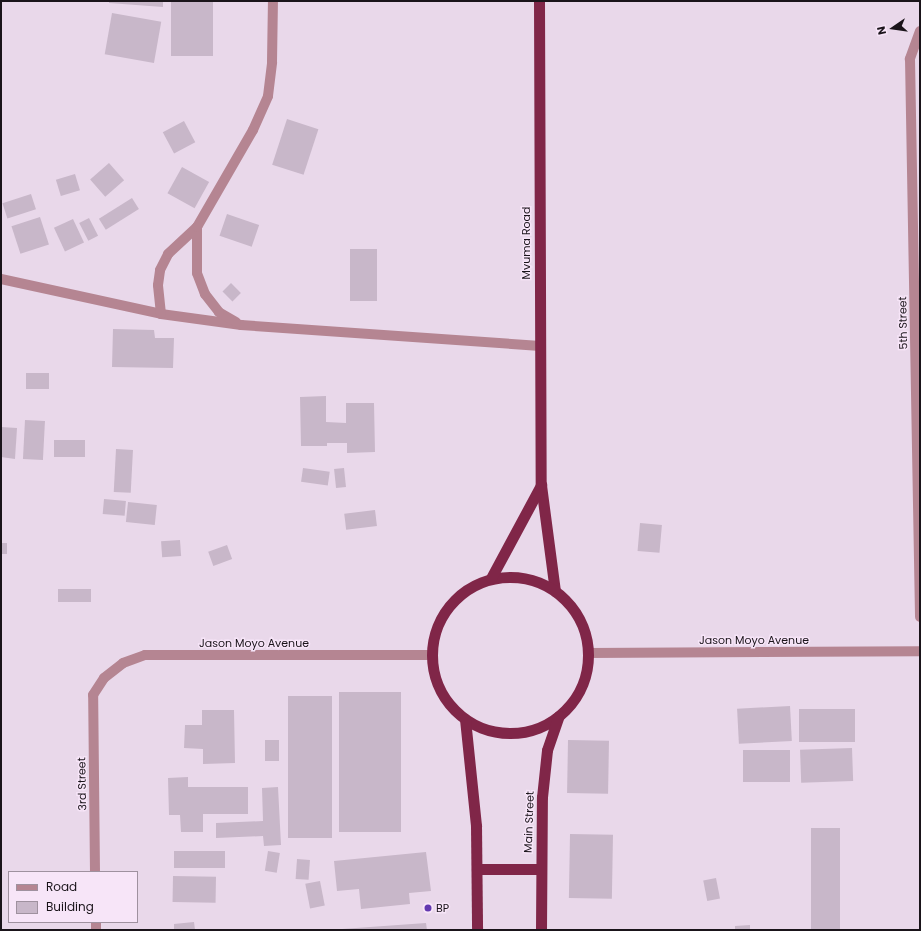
<!DOCTYPE html>
<style>
body{margin:0}
#map{position:relative;width:921px;height:931px;overflow:hidden;background:#e9d8ea;font-family:Poppins,sans-serif}
div>[style]{position:absolute}
.building>*{inset:0;background:#c8b7c9;transform-origin:0 0}
.minor>*{height:10px;margin:-5px;padding:0 5px;transform-origin:5px;border-radius:5px;background:#b58592}
.trunk>*{height:11px;margin:-5.5px;padding:0 5.5px;transform-origin:5.5px;border-radius:5.5px;background:#802648}
.trunk>.ring{margin:-5.5px;padding:0;box-sizing:content-box;background:none;border:11px solid #802648;border-radius:50%}
.dots>*{width:11px;height:11px;translate:-50% -50%;box-sizing:border-box;border:2px solid #f7e5f8;border-radius:50%}
span{translate:-50% -50%;white-space:nowrap;text-align:center;line-height:1.15;-webkit-text-stroke:3px #f7e5f8;paint-order:stroke}
.street-label{font-size:11px;color:#1a141a}
.poi-label{font-size:11px;color:#1a141a}
.left{translate:0 -50%;text-align:left}
.frame{position:absolute;inset:0;border:2px solid #1a141a;pointer-events:none}
.legend{position:absolute;left:8px;top:871px;width:130px;height:52px;box-sizing:border-box;background:#f7e5f8;border:1px solid #9f919f;margin:0;padding:5px 7px;list-style:none;font-size:12px;color:#1a141a}
.legend li{display:flex;align-items:center;gap:8px;height:20px}
.legend b{width:20px;border:1px solid #9f919f}
.north{position:absolute;left:873px;top:8px;width:40px;height:40px;-webkit-text-stroke:3px #f7e5f8;paint-order:stroke;rotate:257deg;font-size:11px;font-weight:700;line-height:16px;text-align:center;color:#1a141a}
.north::after{content:'';display:block;margin:auto;width:14px;height:18px;background:#1a141a;clip-path:polygon(50% 0,100% 100%,50% 72%,0 100%)}
</style>
<div id="map">
<div class="building">
<i style="clip-path:polygon(109px 1px,163px 1px,163px 7px,109px 3px)"></i>
<i style="left:171px;top:1px;width:42px;height:55px"></i>
<i style="left:112px;top:13px;width:50px;height:42px;rotate:10deg"></i>
<i style="left:287px;top:119px;width:33px;height:48px;rotate:18deg"></i>
<i style="left:184px;top:121px;width:24px;height:24px;rotate:62deg"></i>
<i style="left:109px;top:163px;width:23px;height:25px;rotate:49deg"></i>
<i style="left:182px;top:167px;width:31px;height:30px;rotate:29deg"></i>
<i style="left:75px;top:174px;width:17px;height:20px;rotate:73deg"></i>
<i style="left:31px;top:194px;width:16px;height:30px;rotate:72deg"></i>
<i style="left:132px;top:198px;width:13px;height:39px;rotate:58deg"></i>
<i style="left:227px;top:214px;width:34px;height:23px;rotate:19deg"></i>
<i style="left:40px;top:217px;width:29px;height:30px;rotate:72deg"></i>
<i style="left:89px;top:218px;width:20px;height:11px;rotate:63deg"></i>
<i style="left:73px;top:219px;width:26px;height:21px;rotate:65deg"></i>
<i style="left:350px;top:249px;width:27px;height:52px"></i>
<i style="left:231px;top:283px;width:14px;height:12px;rotate:45deg"></i>
<i style="clip-path:polygon(113px 329px,154px 330px,155px 338px,174px 338px,173px 368px,112px 367px)"></i>
<i style="left:26px;top:373px;width:23px;height:16px"></i>
<i style="clip-path:polygon(326px 396px,326px 422px,346px 423px,346px 403px,374px 403px,375px 452px,347px 453px,347px 443px,327px 443px,327px 446px,301px 446px,300px 397px)"></i>
<i style="left:25px;top:420px;width:20px;height:39px;rotate:3deg"></i>
<i style="clip-path:polygon(1px 427px,17px 428px,15px 459px,1px 457px)"></i>
<i style="left:85px;top:440px;width:17px;height:31px;rotate:90deg"></i>
<i style="left:116px;top:449px;width:17px;height:43px;rotate:3deg"></i>
<i style="left:303px;top:468px;width:27px;height:14px;rotate:8deg"></i>
<i style="left:344px;top:468px;width:19px;height:10px;rotate:84deg"></i>
<i style="left:104px;top:499px;width:22px;height:15px;rotate:5deg"></i>
<i style="left:128px;top:502px;width:29px;height:20px;rotate:6deg"></i>
<i style="left:375px;top:510px;width:16px;height:31px;rotate:83deg"></i>
<i style="left:640px;top:523px;width:22px;height:28px;rotate:5deg"></i>
<i style="left:180px;top:540px;width:16px;height:19px;rotate:86deg"></i>
<i style="left:1px;top:543px;width:6px;height:11px"></i>
<i style="left:227px;top:545px;width:15px;height:20px;rotate:70deg"></i>
<i style="left:58px;top:589px;width:33px;height:13px"></i>
<i style="left:339px;top:692px;width:62px;height:140px"></i>
<i style="left:288px;top:696px;width:44px;height:142px"></i>
<i style="left:790px;top:706px;width:35px;height:53px;rotate:87deg"></i>
<i style="left:799px;top:709px;width:56px;height:33px"></i>
<i style="clip-path:polygon(202px 710px,234px 710px,235px 763px,203px 764px,203px 749px,184px 748px,185px 725px,202px 725px)"></i>
<i style="left:265px;top:740px;width:14px;height:21px"></i>
<i style="left:568px;top:740px;width:41px;height:53px;rotate:1deg"></i>
<i style="left:852px;top:748px;width:33px;height:52px;rotate:88deg"></i>
<i style="left:743px;top:750px;width:47px;height:32px"></i>
<i style="clip-path:polygon(188px 777px,188px 787px,248px 787px,248px 814px,203px 814px,203px 832px,181px 832px,180px 815px,169px 815px,168px 778px)"></i>
<i style="clip-path:polygon(278px 787px,281px 845px,264px 846px,263px 836px,216px 838px,216px 823px,263px 821px,262px 788px)"></i>
<i style="left:811px;top:828px;width:29px;height:102px"></i>
<i style="left:570px;top:834px;width:43px;height:64px;rotate:1deg"></i>
<i style="left:174px;top:851px;width:51px;height:17px"></i>
<i style="left:268px;top:851px;width:12px;height:20px;rotate:9deg"></i>
<i style="clip-path:polygon(426px 852px,431px 891px,409px 893px,410px 904px,361px 909px,359px 889px,337px 891px,334px 861px)"></i>
<i style="left:297px;top:859px;width:13px;height:20px;rotate:4deg"></i>
<i style="left:173px;top:876px;width:43px;height:26px;rotate:1deg"></i>
<i style="left:716px;top:878px;width:21px;height:13px;rotate:79deg"></i>
<i style="left:320px;top:881px;width:25px;height:15px;rotate:79deg"></i>
<i style="clip-path:polygon(194px 922px,195px 930px,174px 930px,174px 924px)"></i>
<i style="clip-path:polygon(426px 923px,427px 930px,342px 930px,342px 929px)"></i>
<i style="clip-path:polygon(750px 925px,750px 930px,735px 930px,735px 926px)"></i>
</div>
<div class="minor">
<i style="left:920px;top:31px;width:30px;rotate:110deg"></i>
<i style="left:910px;top:59px;width:558px;rotate:88.97deg"></i>
<i style="left:1px;top:279px;width:164px;rotate:12.3deg"></i>
<i style="left:161px;top:314px;width:81px;rotate:7.8deg"></i>
<i style="left:241px;top:325px;width:300px;rotate:4deg"></i>
<i style="left:161px;top:314px;width:29px;rotate:-96deg"></i>
<i style="left:158px;top:285px;width:15px;rotate:-82deg"></i>
<i style="left:160px;top:270px;width:18px;rotate:-63deg"></i>
<i style="left:168px;top:254px;width:40px;rotate:-43deg"></i>
<i style="left:236px;top:322px;width:20px;rotate:-150deg"></i>
<i style="left:219px;top:312px;width:23px;rotate:-128deg"></i>
<i style="left:205px;top:294px;width:22px;rotate:-111deg"></i>
<i style="left:197px;top:273px;width:46px;rotate:-90deg"></i>
<i style="left:197px;top:227px;width:112px;rotate:-60deg"></i>
<i style="left:253px;top:130px;width:37px;rotate:-66deg"></i>
<i style="left:268px;top:96px;width:34px;rotate:-83deg"></i>
<i style="left:272px;top:62px;width:61px;rotate:-89.1deg"></i>
<i style="left:588px;top:653px;width:332px;rotate:-0.3deg"></i>
<i style="left:95px;top:872px;width:177px;rotate:-90.6deg"></i>
<i style="left:93px;top:695px;width:20px;rotate:-57deg"></i>
<i style="left:104px;top:678px;width:24px;rotate:-38deg"></i>
<i style="left:123px;top:663px;width:23px;rotate:-20deg"></i>
<i style="left:145px;top:655px;width:287px"></i>
<i style="left:96px;top:922px;width:8px;rotate:90deg"></i>
</div>
<div class="trunk">
<i style="left:539px;top:1px;width:484px;rotate:89.8deg"></i>
<i style="left:541px;top:485px;width:107px;rotate:82.5deg"></i>
<i class="ring" style="left:432px;top:577px;width:145px;height:145px"></i>
<i style="left:491px;top:578px;width:106px;rotate:-61.7deg"></i>
<i style="left:465px;top:719px;width:108px;rotate:84.1deg"></i>
<i style="left:476px;top:826px;width:104px;rotate:89.4deg"></i>
<i style="left:477px;top:869px;width:64px"></i>
<i style="left:541px;top:930px;width:133px;rotate:-89.6deg"></i>
<i style="left:542px;top:797px;width:47px;rotate:-83.9deg"></i>
<i style="left:547px;top:750px;width:36px;rotate:-71deg"></i>
</div>
<div class="dots">
<i style="left:428px;top:908px;background:#6238b0"></i>
</div>
<div class="street-label">
<span style="left:526px;top:243px;rotate:-90deg">Mvuma Road</span>
<span style="left:903px;top:323px;rotate:-91deg">5th Street</span>
<span style="left:754px;top:640px">Jason Moyo Avenue</span>
<span style="left:254px;top:643px">Jason Moyo Avenue</span>
<span style="left:82px;top:784px;rotate:-91deg">3rd Street</span>
<span style="left:529px;top:822px;rotate:-88deg">Main Street</span>
</div>
<div class="poi-label">
<span class="left" style="left:436px;top:908px">BP</span>
</div>
<div class="frame"></div>
<ul class="legend">
<li><b style="height:5px;background:#b58592"></b>Road</li>
<li><b style="height:11px;background:#c8b7c9"></b>Building</li>
</ul>
<div class="north">N</div>
</div>
